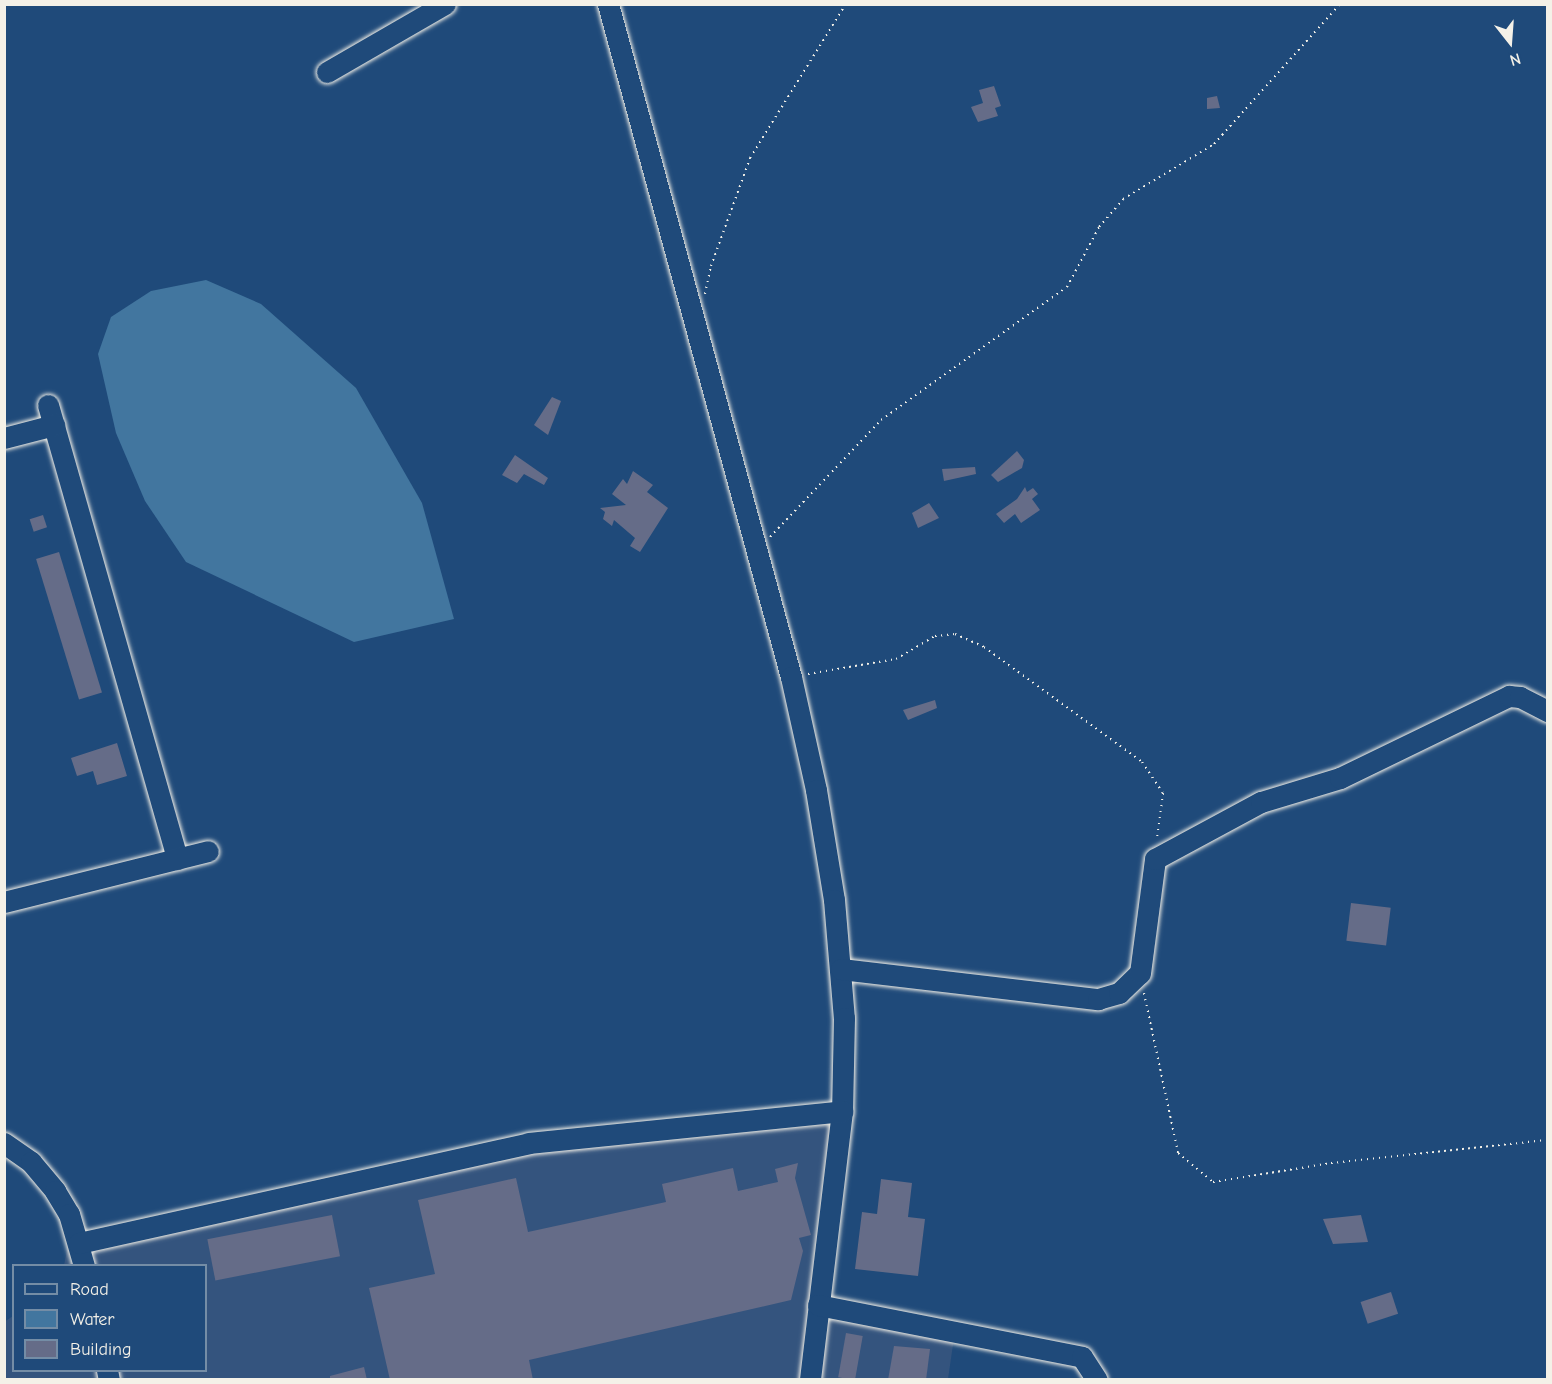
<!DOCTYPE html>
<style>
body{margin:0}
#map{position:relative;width:1552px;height:1384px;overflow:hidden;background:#1f4a7a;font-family:"Comic Neue",sans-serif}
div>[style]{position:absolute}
.built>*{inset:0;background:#34547e}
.water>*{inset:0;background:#42769f}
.building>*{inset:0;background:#656c88;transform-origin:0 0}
.path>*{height:2px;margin-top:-1px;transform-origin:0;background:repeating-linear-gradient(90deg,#f4f1e8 0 1.5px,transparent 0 6px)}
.roads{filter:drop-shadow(0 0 2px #f4f1e8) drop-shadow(0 0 2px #f4f1e8)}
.minor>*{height:21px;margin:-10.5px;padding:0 10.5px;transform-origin:10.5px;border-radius:10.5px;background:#1f4a7a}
span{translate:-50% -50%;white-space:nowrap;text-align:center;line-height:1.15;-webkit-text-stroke:6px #1f4a7a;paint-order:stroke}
.frame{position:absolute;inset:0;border:6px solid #f4f1e8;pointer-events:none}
.legend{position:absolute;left:12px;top:1264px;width:195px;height:108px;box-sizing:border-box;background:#1f4a7a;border:2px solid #748da6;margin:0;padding:8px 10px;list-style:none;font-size:18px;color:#f4f1e8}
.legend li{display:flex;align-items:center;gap:12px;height:30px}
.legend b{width:30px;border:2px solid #748da6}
.north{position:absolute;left:1480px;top:12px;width:60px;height:60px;-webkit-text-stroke:4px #1f4a7a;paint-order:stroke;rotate:163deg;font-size:16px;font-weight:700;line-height:24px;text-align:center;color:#f4f1e8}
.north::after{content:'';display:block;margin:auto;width:21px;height:27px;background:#f4f1e8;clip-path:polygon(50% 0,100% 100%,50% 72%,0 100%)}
</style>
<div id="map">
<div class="built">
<i style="clip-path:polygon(842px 1111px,818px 1305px,955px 1331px,948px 1379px,5px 1380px,4px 1322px,13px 1316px,14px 1370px,206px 1370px,206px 1266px,64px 1265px,68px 1245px,529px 1143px)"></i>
</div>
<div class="water">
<i style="clip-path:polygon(206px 280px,261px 304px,356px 388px,422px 503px,454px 619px,354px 642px,186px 562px,145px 501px,116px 433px,98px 354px,111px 317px,151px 291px)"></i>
</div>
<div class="building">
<i style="clip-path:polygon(994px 86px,1001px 106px,995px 108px,998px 116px,978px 122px,971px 107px,983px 103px,979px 90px)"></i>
<i style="clip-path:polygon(1217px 96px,1220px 108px,1207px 109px,1207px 98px)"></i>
<i style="clip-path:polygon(552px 397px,561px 401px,548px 435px,534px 425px)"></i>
<i style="clip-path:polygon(1017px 451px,1024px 460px,1022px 468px,998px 482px,991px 475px)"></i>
<i style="clip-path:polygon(515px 455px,548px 478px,544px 485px,524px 474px,517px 483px,502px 475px)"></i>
<i style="clip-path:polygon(975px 467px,976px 474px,944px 481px,942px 469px)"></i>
<i style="clip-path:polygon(633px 471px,653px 485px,647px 492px,668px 508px,640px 552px,630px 546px,635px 538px,614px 520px,612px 526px,603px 519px,605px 512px,600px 508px,626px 505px,612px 494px,623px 479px,627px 484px)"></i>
<i style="clip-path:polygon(1025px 487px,1027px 492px,1033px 488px,1038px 494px,1032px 499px,1040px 510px,1021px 523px,1015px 514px,1004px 523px,996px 514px,1017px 499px)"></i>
<i style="clip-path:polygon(929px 503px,939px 518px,918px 528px,912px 513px)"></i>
<i style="left:43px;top:515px;width:13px;height:14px;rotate:72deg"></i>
<i style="left:59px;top:552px;width:147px;height:24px;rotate:73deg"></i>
<i style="clip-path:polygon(935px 700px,937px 708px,908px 720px,903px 710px)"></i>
<i style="clip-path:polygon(117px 743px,127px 776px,97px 785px,93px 771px,77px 776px,71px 758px)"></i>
<i style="left:1351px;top:903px;width:40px;height:38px;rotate:7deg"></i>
<i style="clip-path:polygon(798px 1163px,795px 1178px,811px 1235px,799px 1238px,803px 1251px,791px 1300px,529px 1360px,533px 1380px,390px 1380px,369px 1288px,435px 1274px,418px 1200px,516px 1178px,528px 1232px,666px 1202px,662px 1184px,733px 1168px,738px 1191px,778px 1182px,775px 1169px)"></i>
<i style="clip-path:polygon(881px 1179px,912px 1183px,908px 1217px,925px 1219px,918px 1276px,855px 1269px,862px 1212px,877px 1214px)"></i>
<i style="left:332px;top:1215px;width:42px;height:127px;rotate:79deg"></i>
<i style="clip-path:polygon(1361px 1215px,1368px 1242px,1333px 1244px,1323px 1219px)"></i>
<i style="left:1391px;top:1292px;width:23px;height:32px;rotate:72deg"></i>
<i style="left:846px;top:1333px;width:17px;height:45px;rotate:10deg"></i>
<i style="clip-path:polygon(894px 1346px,930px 1349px,926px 1380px,888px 1380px)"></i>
<i style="clip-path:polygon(364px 1367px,367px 1380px,330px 1380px,330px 1376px)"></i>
</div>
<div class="path">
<i style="left:705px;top:294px;width:29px;rotate:-78deg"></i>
<i style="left:711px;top:266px;width:115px;rotate:-70.1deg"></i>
<i style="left:750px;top:158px;width:181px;rotate:-58.1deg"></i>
<i style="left:770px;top:537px;width:161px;rotate:-46.5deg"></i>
<i style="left:881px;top:420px;width:229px;rotate:-35.6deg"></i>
<i style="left:1067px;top:287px;width:68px;rotate:-61.9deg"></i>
<i style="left:1099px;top:227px;width:37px;rotate:-49deg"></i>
<i style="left:1123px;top:199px;width:106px;rotate:-31.1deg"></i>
<i style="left:1214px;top:144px;width:188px;rotate:-48deg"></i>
<i style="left:808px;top:674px;width:89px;rotate:-9.7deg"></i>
<i style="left:896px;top:659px;width:45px;rotate:-30.5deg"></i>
<i style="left:935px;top:636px;width:20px;rotate:-6deg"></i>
<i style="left:955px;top:634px;width:32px;rotate:24deg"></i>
<i style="left:984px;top:647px;width:195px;rotate:36deg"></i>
<i style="left:1142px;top:762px;width:37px;rotate:56deg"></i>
<i style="left:1163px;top:793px;width:45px;rotate:97.6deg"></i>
<i style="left:1144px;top:993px;width:164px;rotate:78deg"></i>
<i style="left:1178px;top:1153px;width:45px;rotate:39.6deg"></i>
<i style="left:1213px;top:1182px;width:120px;rotate:-9.1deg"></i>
<i style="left:1331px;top:1163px;width:218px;rotate:-6.1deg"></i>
</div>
<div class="roads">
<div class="minor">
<i style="left:608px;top:4px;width:697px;rotate:74.79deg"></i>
<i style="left:791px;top:677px;width:116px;rotate:77.5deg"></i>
<i style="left:816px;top:790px;width:111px;rotate:80.7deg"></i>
<i style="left:834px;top:900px;width:118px;rotate:85.2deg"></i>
<i style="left:844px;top:1018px;width:93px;rotate:91.2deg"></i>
<i style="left:842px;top:1111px;width:271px;rotate:96.8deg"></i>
<i style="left:327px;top:72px;width:136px;rotate:-30deg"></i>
<i style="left:48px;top:405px;width:472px;rotate:74.1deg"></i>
<i style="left:4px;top:438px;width:52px;rotate:-14.6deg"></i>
<i style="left:4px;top:902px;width:210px;rotate:-14deg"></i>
<i style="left:841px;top:969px;width:259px;rotate:6.7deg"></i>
<i style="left:1098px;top:999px;width:22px;rotate:-16deg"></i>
<i style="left:1119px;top:993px;width:29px;rotate:-44deg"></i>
<i style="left:1140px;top:973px;width:115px;rotate:-82.5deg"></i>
<i style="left:1155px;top:859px;width:120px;rotate:-28.3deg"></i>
<i style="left:1261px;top:802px;width:83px;rotate:-16.9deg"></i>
<i style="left:1340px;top:778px;width:188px;rotate:-25.9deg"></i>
<i style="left:1509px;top:696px;width:11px;rotate:5deg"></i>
<i style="left:1520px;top:697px;width:31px;rotate:27deg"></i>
<i style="left:4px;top:1143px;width:33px;rotate:35deg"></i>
<i style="left:31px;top:1162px;width:38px;rotate:50deg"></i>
<i style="left:55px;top:1191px;width:27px;rotate:59deg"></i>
<i style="left:69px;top:1214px;width:54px;rotate:73.9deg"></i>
<i style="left:79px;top:1243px;width:461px;rotate:-12.5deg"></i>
<i style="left:529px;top:1143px;width:315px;rotate:-5.8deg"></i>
<i style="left:818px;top:1305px;width:269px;rotate:11.1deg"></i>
<i style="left:1082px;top:1357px;width:27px;rotate:57deg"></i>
<i style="left:107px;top:1370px;width:10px;rotate:79deg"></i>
</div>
</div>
<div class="frame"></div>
<ul class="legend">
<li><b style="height:8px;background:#1f4a7a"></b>Road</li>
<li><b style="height:16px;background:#42769f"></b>Water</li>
<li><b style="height:16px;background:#656c88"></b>Building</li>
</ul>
<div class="north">N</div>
</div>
